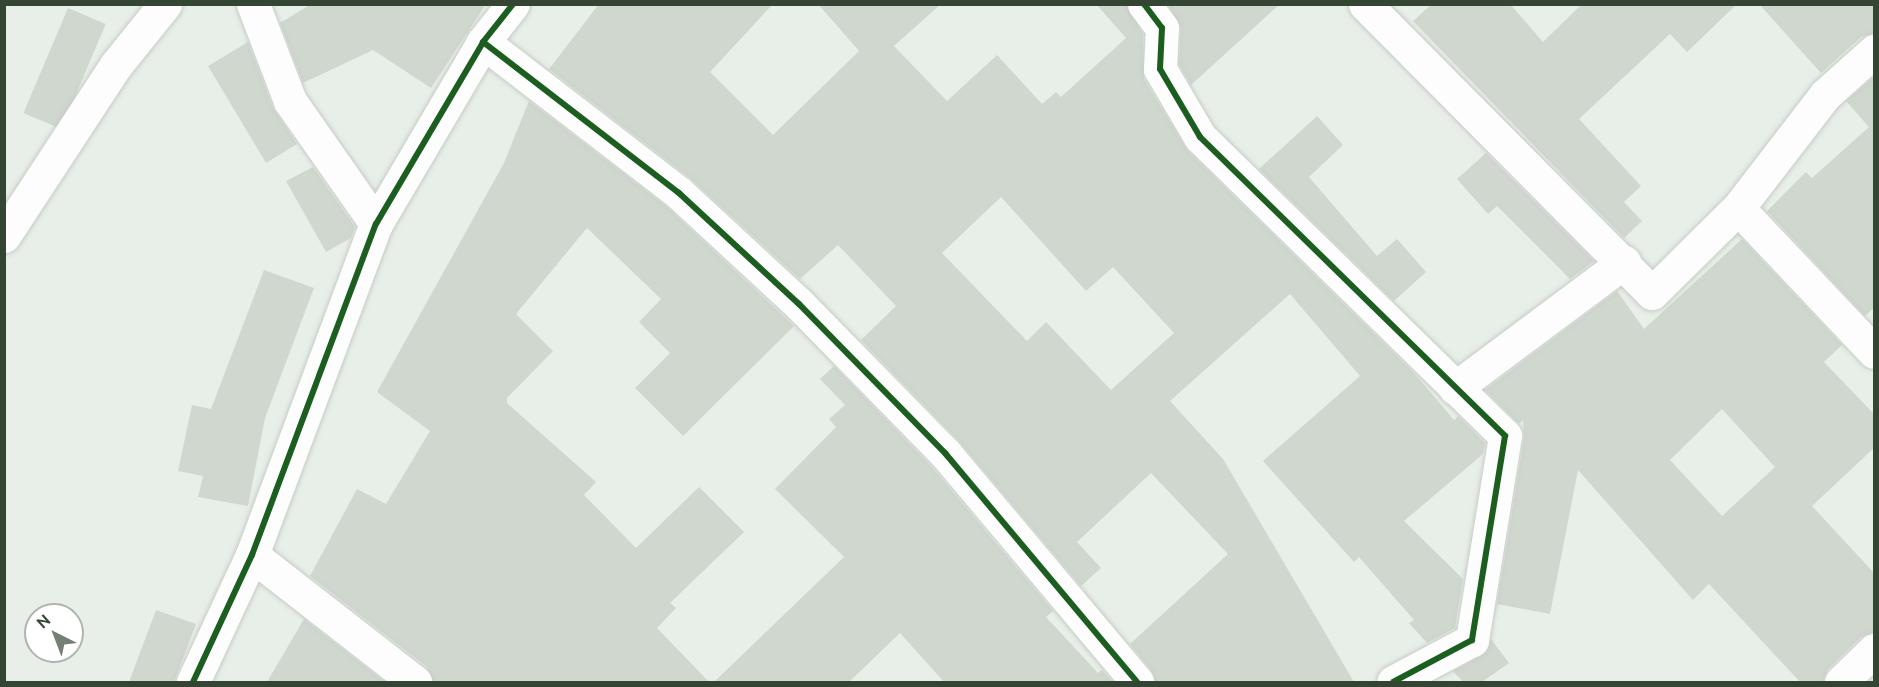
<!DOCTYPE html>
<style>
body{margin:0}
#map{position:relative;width:1879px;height:687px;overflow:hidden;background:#e8efe8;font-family:Ubuntu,sans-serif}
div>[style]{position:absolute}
.building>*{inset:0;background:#cfd7cf;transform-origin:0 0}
.roads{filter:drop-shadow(0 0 2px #c5cdc5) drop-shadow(0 0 2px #c5cdc5)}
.minor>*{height:33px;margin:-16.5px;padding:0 16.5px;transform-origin:16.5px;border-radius:16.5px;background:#fcfdfc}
.tertiary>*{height:33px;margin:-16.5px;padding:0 16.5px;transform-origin:16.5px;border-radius:16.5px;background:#fcfdfc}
.cycleway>*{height:6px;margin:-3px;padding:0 3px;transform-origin:3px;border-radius:3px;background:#1b5e20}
span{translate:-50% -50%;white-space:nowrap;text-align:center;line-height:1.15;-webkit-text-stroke:6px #fff;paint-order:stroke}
.frame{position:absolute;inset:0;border:6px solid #354534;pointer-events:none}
.north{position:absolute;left:24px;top:603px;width:60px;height:60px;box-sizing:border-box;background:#fff;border:2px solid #aeb5ae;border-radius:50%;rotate:318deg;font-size:16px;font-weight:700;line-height:24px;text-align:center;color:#354534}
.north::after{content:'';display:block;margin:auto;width:21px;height:27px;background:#748073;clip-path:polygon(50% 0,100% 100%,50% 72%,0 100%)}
</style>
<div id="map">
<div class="building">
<i style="clip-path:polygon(311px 4px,486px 4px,431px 88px,373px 50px,303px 83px,280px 23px)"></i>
<i style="clip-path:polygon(evenodd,599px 4px,773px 4px,710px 72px,773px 135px,859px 51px,818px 4px,941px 4px,894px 46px,947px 101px,997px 55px,1042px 104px,1056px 92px,1061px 97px,1126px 38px,1096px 4px,1126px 4px,1143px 34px,1144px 79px,1187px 150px,1413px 372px,1454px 420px,1458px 416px,1485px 443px,1483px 454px,1404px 521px,1463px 579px,1455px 628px,1427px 643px,1409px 623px,1414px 620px,1359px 557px,1354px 562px,1263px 461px,1360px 376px,1290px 294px,1170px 401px,1223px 459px,1354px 682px,1155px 682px,1151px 670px,1130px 644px,1228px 554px,1151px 473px,1077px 542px,1101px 568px,1081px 586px,959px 441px,861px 340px,896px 306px,838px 245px,800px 279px,690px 178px,549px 69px,599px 4px,1001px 197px,1086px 291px,1113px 267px,1174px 333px,1111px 390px,1046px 322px,1027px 341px,942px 253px,1001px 197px)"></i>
<i style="clip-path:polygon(1168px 4px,1280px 4px,1191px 85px,1179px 64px,1181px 28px)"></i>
<i style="clip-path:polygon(1432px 4px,1510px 4px,1543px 42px,1582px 4px,1737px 4px,1687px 52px,1670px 34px,1579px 119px,1641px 186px,1624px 202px,1642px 221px,1624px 238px,1413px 21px)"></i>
<i style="clip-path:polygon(1759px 4px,1875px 4px,1875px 33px,1861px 37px,1821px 73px)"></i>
<i style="left:68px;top:8px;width:41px;height:114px;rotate:23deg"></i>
<i style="clip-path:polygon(248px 42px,273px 108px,297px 144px,266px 163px,208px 66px)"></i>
<i style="clip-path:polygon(1875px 76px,1875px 307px,1865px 316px,1767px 211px,1806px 172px,1812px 178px,1869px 127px,1846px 101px)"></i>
<i style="clip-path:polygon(529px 101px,667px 207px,794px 326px,683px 436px,635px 388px,670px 353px,639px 322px,661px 299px,587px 228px,516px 314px,553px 351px,507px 398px,507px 403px,596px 482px,584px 495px,636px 548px,699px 487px,744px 532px,670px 603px,676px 608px,657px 628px,709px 682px,433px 682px,427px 667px,310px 576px,357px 489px,386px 504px,430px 431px,377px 392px,504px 163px)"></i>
<i style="clip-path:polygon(1317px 116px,1343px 145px,1309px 177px,1377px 256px,1397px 239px,1426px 272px,1394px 301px,1259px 169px)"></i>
<i style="clip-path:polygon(1486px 153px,1594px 261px,1570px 279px,1497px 206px,1488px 214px,1457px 179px)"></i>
<i style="clip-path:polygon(313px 167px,355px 227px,351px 238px,326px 252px,286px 181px)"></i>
<i style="clip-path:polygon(evenodd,1742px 239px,1842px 345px,1824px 362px,1875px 415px,1875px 447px,1812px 506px,1875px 574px,1875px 632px,1861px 637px,1828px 669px,1823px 682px,1800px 682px,1709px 584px,1693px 600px,1578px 470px,1550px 614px,1497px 604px,1524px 439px,1523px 420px,1519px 424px,1485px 390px,1617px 291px,1644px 329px,1742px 239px,1722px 409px,1775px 467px,1722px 516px,1670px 460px,1722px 409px)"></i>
<i style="clip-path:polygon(264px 270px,314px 288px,265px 418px,248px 506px,198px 497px,203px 476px,178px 471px,192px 405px,211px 409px)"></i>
<i style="clip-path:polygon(834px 366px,931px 466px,1053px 611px,1046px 617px,1098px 673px,1102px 670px,1113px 682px,944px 682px,900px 633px,849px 682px,714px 682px,844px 557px,775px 489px,836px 427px,829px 419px,845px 405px,820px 379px)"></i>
<i style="clip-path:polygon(156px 610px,196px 624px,174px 682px,129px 682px)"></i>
<i style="clip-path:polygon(304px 619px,385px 682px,267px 682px)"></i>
<i style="clip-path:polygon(1491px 639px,1509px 663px,1482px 682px,1463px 682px,1453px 671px,1481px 656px)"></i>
</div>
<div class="roads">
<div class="minor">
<i style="left:253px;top:4px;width:104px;rotate:69.1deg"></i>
<i style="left:290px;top:101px;width:150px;rotate:55deg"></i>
<i style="left:1144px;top:4px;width:30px;rotate:53deg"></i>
<i style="left:1162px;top:28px;width:41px;rotate:92.8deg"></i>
<i style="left:1160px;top:69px;width:79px;rotate:59.5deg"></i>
<i style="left:1200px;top:137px;width:427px;rotate:44.4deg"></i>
<i style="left:1505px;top:436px;width:207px;rotate:99.2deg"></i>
<i style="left:1472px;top:640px;width:89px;rotate:152deg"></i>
<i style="left:1365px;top:4px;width:407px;rotate:45.2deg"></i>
<i style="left:1652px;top:293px;width:121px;rotate:-44.7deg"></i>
<i style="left:1738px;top:208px;width:143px;rotate:-52.4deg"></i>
<i style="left:1825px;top:95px;width:66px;rotate:-41.9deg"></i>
<i style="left:483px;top:42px;width:247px;rotate:37.6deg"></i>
<i style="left:679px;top:193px;width:163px;rotate:42.8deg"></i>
<i style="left:799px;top:304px;width:209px;rotate:45.6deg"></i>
<i style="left:945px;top:453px;width:299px;rotate:50deg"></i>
<i style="left:1738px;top:208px;width:198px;rotate:46.6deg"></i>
<i style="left:4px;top:236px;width:204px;rotate:-56.8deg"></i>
<i style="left:116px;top:65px;width:78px;rotate:-51.2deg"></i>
<i style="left:1455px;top:388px;width:211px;rotate:-36.7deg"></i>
<i style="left:252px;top:555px;width:207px;rotate:37.9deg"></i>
<i style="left:1841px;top:682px;width:46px;rotate:-44.1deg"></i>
</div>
<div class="tertiary">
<i style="left:193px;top:682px;width:140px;rotate:-65.1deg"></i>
<i style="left:252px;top:555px;width:353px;rotate:-69.5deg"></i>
<i style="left:376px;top:224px;width:211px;rotate:-59.5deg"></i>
<i style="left:483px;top:42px;width:48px;rotate:-51.7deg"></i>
</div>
</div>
<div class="cycleway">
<i style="left:1144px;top:4px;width:30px;rotate:53deg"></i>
<i style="left:1162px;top:28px;width:41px;rotate:92.8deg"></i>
<i style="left:1160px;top:69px;width:79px;rotate:59.5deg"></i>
<i style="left:1200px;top:137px;width:427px;rotate:44.4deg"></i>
<i style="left:1505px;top:436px;width:207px;rotate:99.2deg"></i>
<i style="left:1472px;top:640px;width:89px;rotate:152deg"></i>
<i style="left:483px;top:42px;width:247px;rotate:37.6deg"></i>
<i style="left:679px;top:193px;width:163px;rotate:42.8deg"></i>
<i style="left:799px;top:304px;width:209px;rotate:45.6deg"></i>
<i style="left:945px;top:453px;width:299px;rotate:50deg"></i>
<i style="left:193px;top:682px;width:140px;rotate:-65.1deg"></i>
<i style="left:252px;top:555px;width:353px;rotate:-69.5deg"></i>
<i style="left:376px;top:224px;width:211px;rotate:-59.5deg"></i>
<i style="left:483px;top:42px;width:48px;rotate:-51.7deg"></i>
</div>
<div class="frame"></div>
<div class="north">N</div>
</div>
